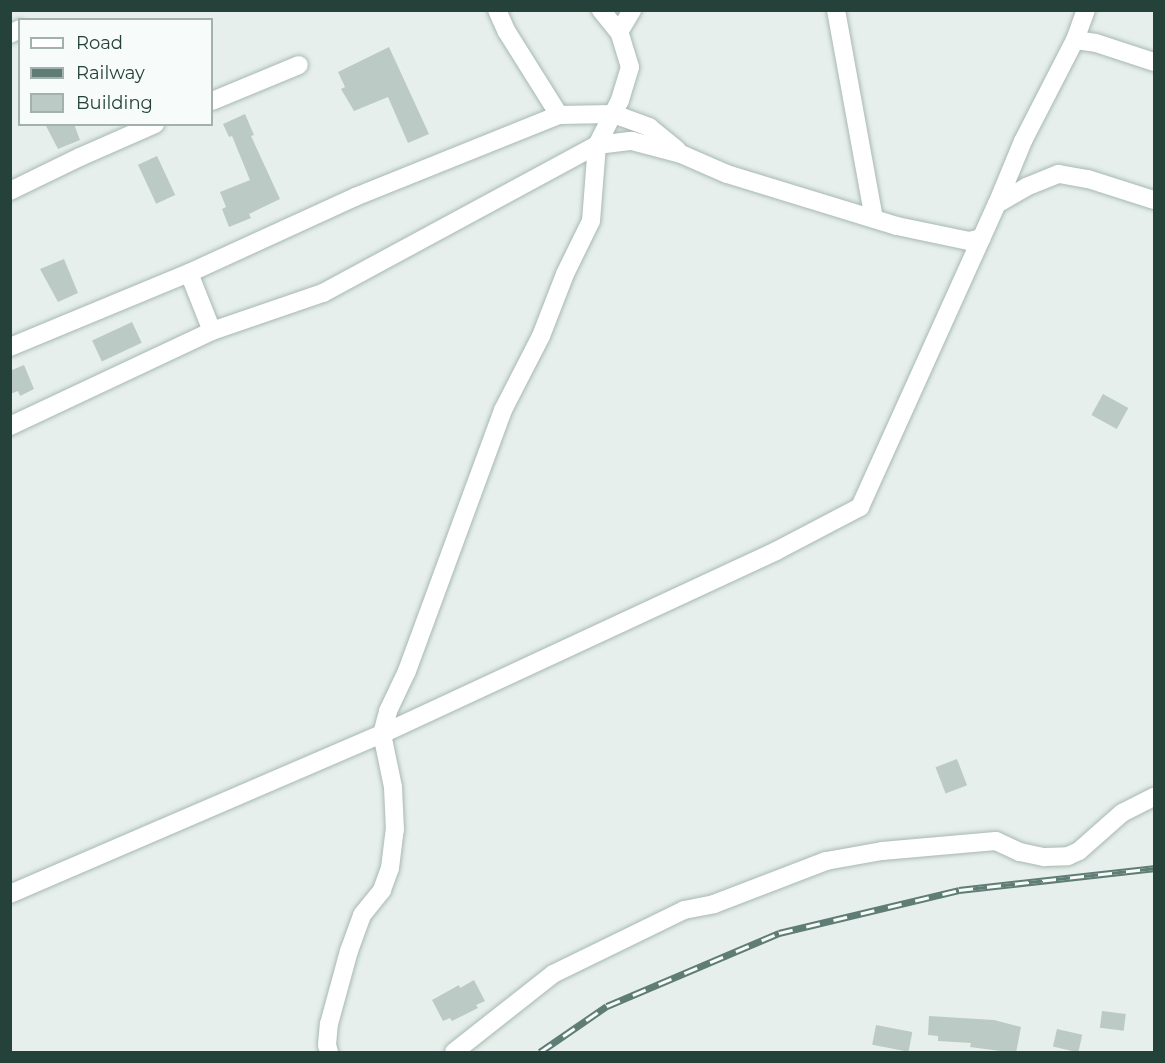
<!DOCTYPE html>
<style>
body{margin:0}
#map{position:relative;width:1165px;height:1063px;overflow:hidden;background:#e6efeb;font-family:Montserrat,sans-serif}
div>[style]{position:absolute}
.building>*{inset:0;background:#bbcac4;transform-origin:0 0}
.roads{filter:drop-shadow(0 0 2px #a8b8b2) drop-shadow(0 0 2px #a8b8b2)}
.minor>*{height:18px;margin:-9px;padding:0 9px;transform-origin:9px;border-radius:9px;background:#fff}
.rail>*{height:7px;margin-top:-3.5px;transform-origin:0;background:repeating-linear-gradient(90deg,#f7fbf9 0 14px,#5f7d75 0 28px);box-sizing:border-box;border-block:2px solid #5f7d75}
span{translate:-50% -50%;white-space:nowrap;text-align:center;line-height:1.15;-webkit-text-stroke:6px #f7fbf9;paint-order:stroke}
.frame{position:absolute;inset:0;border:12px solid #24423a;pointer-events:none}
.legend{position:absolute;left:18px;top:18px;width:195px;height:108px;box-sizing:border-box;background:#f7fbf9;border:2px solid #a3b1ad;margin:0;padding:8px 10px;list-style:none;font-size:18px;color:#24423a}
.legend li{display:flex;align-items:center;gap:12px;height:30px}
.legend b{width:30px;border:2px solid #a3b1ad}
</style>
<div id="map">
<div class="building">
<i style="clip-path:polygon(389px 47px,429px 134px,408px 143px,388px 97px,354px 111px,341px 89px,345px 87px,338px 72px)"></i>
<i style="clip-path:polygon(245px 114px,254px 135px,251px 136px,280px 199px,249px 214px,251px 218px,229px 227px,222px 209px,226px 207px,220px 192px,250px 180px,232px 136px,229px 137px,223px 124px)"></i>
<i style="clip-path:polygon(45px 124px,74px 124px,80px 140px,58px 149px)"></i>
<i style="left:157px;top:156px;width:43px;height:21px;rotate:65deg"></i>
<i style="clip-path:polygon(64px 259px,78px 293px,58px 302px,40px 269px)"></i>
<i style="left:132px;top:322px;width:23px;height:44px;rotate:65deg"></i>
<i style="clip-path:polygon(24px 365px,34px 389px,20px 396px,18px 391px,10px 394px,10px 371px)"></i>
<i style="left:1103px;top:394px;width:29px;height:24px;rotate:29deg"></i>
<i style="left:957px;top:759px;width:28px;height:23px;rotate:69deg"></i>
<i style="clip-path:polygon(474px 980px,485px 1001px,476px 1005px,478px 1008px,452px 1021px,450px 1018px,443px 1021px,432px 1000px,459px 985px,460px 988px)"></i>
<i style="left:1102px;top:1011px;width:24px;height:17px;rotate:7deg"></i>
<i style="clip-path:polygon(929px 1016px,994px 1020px,1021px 1027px,1016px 1053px,970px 1047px,971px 1043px,938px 1041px,938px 1036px,928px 1035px)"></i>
<i style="left:876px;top:1025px;width:37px;height:20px;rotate:11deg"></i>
<i style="left:1057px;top:1029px;width:26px;height:18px;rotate:13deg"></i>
</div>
<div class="roads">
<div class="minor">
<i style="left:497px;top:10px;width:24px;rotate:66deg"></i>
<i style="left:507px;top:32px;width:98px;rotate:57.9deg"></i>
<i style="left:601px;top:10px;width:28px;rotate:51deg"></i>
<i style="left:836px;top:10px;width:212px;rotate:79.7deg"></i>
<i style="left:10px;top:34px;width:11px;rotate:-27deg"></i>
<i style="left:1075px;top:40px;width:21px;rotate:8deg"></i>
<i style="left:1096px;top:43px;width:61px;rotate:18.1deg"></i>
<i style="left:212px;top:101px;width:94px;rotate:-22.5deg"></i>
<i style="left:10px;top:191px;width:78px;rotate:-25.9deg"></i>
<i style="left:80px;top:157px;width:82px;rotate:-23.7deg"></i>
<i style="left:997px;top:204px;width:34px;rotate:-30deg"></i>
<i style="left:1026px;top:187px;width:35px;rotate:-22deg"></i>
<i style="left:1059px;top:174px;width:29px;rotate:10deg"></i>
<i style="left:1088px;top:179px;width:69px;rotate:17.7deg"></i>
<i style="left:189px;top:273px;width:62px;rotate:68.4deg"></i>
<i style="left:10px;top:347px;width:194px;rotate:-22.5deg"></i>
<i style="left:189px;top:273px;width:183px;rotate:-24.6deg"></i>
<i style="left:355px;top:197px;width:220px;rotate:-21.9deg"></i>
<i style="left:559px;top:115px;width:53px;rotate:-1.1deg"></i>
<i style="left:612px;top:114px;width:10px;rotate:17deg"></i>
<i style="left:622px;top:117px;width:29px;rotate:20deg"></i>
<i style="left:649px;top:127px;width:36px;rotate:39deg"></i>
<i style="left:10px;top:426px;width:223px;rotate:-25.2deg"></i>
<i style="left:212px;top:331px;width:117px;rotate:-18.9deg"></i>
<i style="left:323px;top:293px;width:311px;rotate:-28.4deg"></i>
<i style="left:597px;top:145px;width:35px;rotate:-7deg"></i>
<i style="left:632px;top:141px;width:51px;rotate:14.9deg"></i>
<i style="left:681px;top:154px;width:50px;rotate:23.5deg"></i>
<i style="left:727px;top:174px;width:178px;rotate:17deg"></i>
<i style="left:897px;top:226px;width:74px;rotate:11.8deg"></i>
<i style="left:969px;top:241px;width:13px;rotate:-13deg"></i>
<i style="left:10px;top:894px;width:405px;rotate:-23.3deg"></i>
<i style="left:382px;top:734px;width:434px;rotate:-24.9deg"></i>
<i style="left:776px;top:551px;width:95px;rotate:-27.6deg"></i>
<i style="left:860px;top:507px;width:333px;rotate:-65.7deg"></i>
<i style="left:997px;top:204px;width:68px;rotate:-67.6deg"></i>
<i style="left:1023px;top:141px;width:114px;rotate:-62.8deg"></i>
<i style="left:1075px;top:40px;width:32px;rotate:-70deg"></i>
<i style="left:329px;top:1052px;width:7px;rotate:-106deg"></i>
<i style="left:327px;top:1045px;width:21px;rotate:-85deg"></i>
<i style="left:329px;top:1024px;width:76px;rotate:-74.7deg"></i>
<i style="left:349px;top:951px;width:38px;rotate:-70deg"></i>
<i style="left:362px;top:915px;width:32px;rotate:-51deg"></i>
<i style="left:382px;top:890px;width:23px;rotate:-70deg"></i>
<i style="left:390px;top:868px;width:38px;rotate:-83deg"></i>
<i style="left:395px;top:830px;width:43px;rotate:-92.7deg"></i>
<i style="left:393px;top:787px;width:54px;rotate:-101.7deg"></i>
<i style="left:382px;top:734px;width:24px;rotate:-75deg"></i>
<i style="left:388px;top:711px;width:44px;rotate:-64.6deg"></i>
<i style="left:407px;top:671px;width:278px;rotate:-69.8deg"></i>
<i style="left:503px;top:410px;width:83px;rotate:-62.8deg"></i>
<i style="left:541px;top:336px;width:66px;rotate:-68.8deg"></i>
<i style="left:565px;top:274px;width:59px;rotate:-63.9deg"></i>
<i style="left:591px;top:221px;width:76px;rotate:-85.5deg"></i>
<i style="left:597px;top:145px;width:51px;rotate:-62.9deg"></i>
<i style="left:620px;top:100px;width:34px;rotate:-73deg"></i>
<i style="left:630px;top:67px;width:37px;rotate:-107deg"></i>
<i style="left:619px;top:32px;width:26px;rotate:-59deg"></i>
<i style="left:454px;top:1052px;width:126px;rotate:-38.2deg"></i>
<i style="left:553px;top:974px;width:146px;rotate:-26deg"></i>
<i style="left:684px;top:910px;width:31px;rotate:-11deg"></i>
<i style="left:714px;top:904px;width:120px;rotate:-21deg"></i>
<i style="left:826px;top:861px;width:57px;rotate:-10.1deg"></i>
<i style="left:882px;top:851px;width:114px;rotate:-5deg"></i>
<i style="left:996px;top:841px;width:26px;rotate:25deg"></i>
<i style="left:1020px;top:852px;width:25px;rotate:12deg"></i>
<i style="left:1044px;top:857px;width:24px;rotate:-2deg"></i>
<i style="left:1068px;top:856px;width:12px;rotate:-24deg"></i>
<i style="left:1079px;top:851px;width:57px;rotate:-41.5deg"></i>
<i style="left:1122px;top:813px;width:36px;rotate:-27deg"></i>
</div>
</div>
<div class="rail">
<i style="left:540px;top:1052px;width:81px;rotate:-34.5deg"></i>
<i style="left:607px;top:1006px;width:187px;rotate:-23deg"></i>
<i style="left:779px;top:933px;width:185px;rotate:-13.4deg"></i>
<i style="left:959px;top:890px;width:196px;rotate:-6.4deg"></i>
</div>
<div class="frame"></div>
<ul class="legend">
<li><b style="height:8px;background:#fff"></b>Road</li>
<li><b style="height:8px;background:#5f7d75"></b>Railway</li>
<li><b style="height:16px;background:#bbcac4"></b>Building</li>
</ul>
</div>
